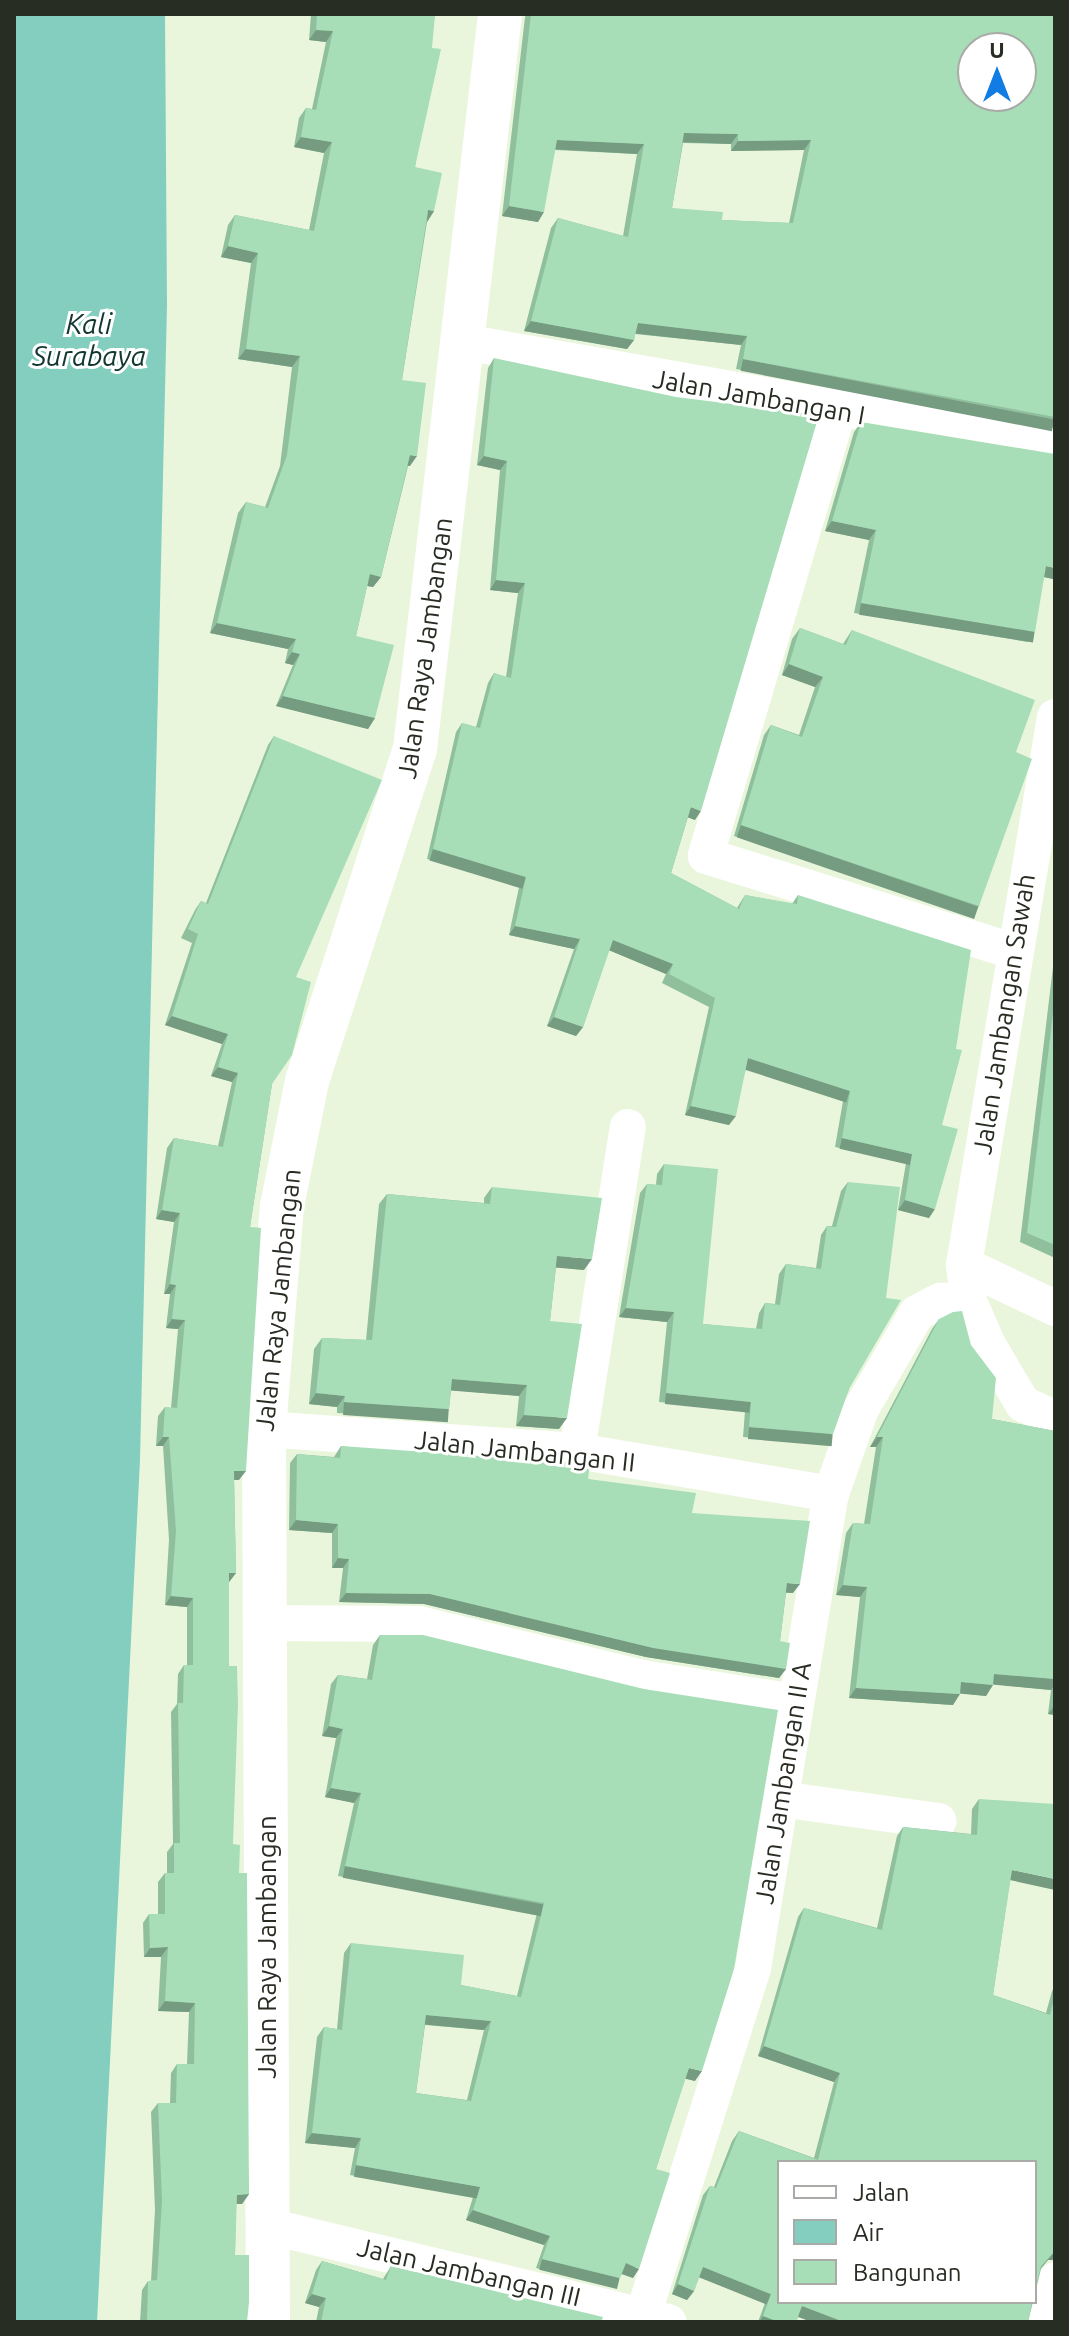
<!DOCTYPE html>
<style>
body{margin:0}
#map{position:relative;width:1069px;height:2336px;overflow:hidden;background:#eaf6dc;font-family:Ubuntu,sans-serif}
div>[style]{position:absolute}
.water>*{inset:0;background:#83cebe}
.minor>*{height:36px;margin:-18px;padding:0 18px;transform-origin:18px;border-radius:18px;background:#fff}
.secondary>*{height:44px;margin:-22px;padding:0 22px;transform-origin:22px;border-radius:22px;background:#fff}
.wall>*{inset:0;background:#90bf9d}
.shaded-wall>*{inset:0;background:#759b80;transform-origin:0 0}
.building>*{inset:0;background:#a7deb7}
span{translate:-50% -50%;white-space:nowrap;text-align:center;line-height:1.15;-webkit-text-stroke:6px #fff;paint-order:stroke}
.street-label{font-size:26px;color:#282d23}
.water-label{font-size:28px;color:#133730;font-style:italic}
.frame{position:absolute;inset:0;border:16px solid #282d23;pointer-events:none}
.legend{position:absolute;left:777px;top:2160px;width:260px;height:144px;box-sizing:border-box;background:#fff;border:2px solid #a9aba7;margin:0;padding:10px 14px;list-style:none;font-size:24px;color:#282d23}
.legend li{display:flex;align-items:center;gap:16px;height:40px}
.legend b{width:40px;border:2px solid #a9aba7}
.north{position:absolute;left:957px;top:32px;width:80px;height:80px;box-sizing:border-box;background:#fff;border:2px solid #a9aba7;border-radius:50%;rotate:0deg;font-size:22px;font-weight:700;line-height:32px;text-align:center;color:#282d23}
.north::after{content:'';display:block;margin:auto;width:28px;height:36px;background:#117ce4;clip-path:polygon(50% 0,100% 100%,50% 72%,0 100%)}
</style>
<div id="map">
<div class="water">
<i style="clip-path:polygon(14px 14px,165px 14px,167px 305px,140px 1460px,97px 2322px,14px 2322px)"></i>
</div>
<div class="minor">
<i style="left:464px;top:342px;width:600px;rotate:9.98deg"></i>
<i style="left:838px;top:412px;width:463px;rotate:106.6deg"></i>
<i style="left:706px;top:856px;width:321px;rotate:17.2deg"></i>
<i style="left:1055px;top:717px;width:556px;rotate:99.43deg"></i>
<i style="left:964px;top:1265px;width:34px;rotate:83deg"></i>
<i style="left:968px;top:1299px;width:50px;rotate:66.5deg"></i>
<i style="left:988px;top:1345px;width:69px;rotate:59.3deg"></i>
<i style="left:1023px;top:1404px;width:35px;rotate:24deg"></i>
<i style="left:964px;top:1265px;width:101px;rotate:25.3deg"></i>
<i style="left:264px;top:1429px;width:314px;rotate:4deg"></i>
<i style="left:577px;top:1451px;width:258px;rotate:9.6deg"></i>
<i style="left:577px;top:1451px;width:328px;rotate:-81.1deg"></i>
<i style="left:265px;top:1623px;width:154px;rotate:0.4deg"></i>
<i style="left:419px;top:1624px;width:229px;rotate:13.6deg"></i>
<i style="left:642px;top:1678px;width:156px;rotate:8.9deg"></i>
<i style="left:780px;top:1799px;width:160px;rotate:7.9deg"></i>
<i style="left:268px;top:2226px;width:412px;rotate:13.5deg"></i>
<i style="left:644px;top:2312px;width:361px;rotate:-72.4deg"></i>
<i style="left:753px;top:1968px;width:480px;rotate:-80.7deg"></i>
<i style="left:831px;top:1494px;width:90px;rotate:-70.6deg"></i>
<i style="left:861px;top:1409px;width:111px;rotate:-59.7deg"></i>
<i style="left:917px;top:1313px;width:26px;rotate:-28deg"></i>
<i style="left:940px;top:1301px;width:28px;rotate:-4deg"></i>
<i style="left:1045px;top:2322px;width:43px;rotate:-76.6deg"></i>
</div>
<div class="secondary">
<i style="left:268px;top:2322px;width:893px;rotate:-90.26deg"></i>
<i style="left:264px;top:1429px;width:224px;rotate:-85.4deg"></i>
<i style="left:282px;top:1206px;width:127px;rotate:-78.7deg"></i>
<i style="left:307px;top:1081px;width:349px;rotate:-72deg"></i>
<i style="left:415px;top:749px;width:740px;rotate:-83.4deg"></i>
</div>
<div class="wall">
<i style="clip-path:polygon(311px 14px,435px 14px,415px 167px,434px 211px,427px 222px,402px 380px,410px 466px,408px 466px,381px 577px,373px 587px,367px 586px,356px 636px,375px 718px,368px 729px,276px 706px,293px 665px,285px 663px,288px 649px,210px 633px,238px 513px,246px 502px,265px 507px,280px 466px,292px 367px,238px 359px,251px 263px,221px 257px,228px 225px,235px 215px,309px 230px,324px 153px,294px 147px,299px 118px,306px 108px,312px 109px,326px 42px,309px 40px)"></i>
<i style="clip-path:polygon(evenodd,527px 14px,1055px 14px,1055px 428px,736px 369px,741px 345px,635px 334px,634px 340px,627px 349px,524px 331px,551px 228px,558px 218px,623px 236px,637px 154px,555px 150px,538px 222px,502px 216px,525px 17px,527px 14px,683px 143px,731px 144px,731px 151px,804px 150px,789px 223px,722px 220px,672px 208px,683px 143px)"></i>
<i style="clip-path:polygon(494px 358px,695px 820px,688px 817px,671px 873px,737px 908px,745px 895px,792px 904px,798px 895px,942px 1125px,929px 1218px,898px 1210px,906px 1163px,835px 1147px,843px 1101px,746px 1069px,729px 1125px,685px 1115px,709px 1007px,662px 983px,666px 974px,609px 950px,583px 1027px,576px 1036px,547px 1026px,574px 949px,509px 935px,519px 887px,427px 859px,456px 732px,462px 723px,476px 727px,488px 683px,494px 673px,506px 677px,518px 593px,490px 590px,500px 470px,477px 465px,488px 368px)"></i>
<i style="clip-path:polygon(861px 422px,1053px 579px,1044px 577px,1028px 642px,854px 613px,869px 540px,825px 531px,854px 432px)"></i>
<i style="clip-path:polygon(800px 628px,843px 644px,852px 630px,1016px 752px,979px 906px,972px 916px,734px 836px,764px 735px,771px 725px,799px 735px,815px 687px,782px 675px,792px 639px)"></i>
<i style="clip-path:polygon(274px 736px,296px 977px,272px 1084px,250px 1227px,239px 1480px,234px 1480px,236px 1573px,229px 1582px,229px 1666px,233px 1844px,239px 1873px,249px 2194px,242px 2204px,236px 2204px,235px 2255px,247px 2322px,140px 2322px,142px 2290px,148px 2281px,151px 2281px,155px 2210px,151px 2112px,158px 2103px,170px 2103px,171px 2073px,177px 2064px,187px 2064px,189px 2012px,158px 2011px,161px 1957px,144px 1957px,143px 1923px,149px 1914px,158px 1914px,158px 1882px,165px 1873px,167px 1873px,167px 1852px,173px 1844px,171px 1712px,177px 1704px,178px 1674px,184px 1665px,187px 1665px,187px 1607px,165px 1605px,169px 1540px,163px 1446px,156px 1446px,158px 1416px,165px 1407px,171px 1408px,178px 1329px,166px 1328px,170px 1294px,164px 1294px,174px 1222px,156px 1219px,167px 1148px,174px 1138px,218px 1146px,232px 1082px,211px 1076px,222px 1044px,165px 1025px,192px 943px,181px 938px,195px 910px,201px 901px,206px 903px,268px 745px)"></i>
<i style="clip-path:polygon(1055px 950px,1055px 1258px,1020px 1242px)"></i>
<i style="clip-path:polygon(664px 1164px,703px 1324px,756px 1329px,759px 1313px,765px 1303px,775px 1304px,779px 1274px,786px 1264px,816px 1268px,821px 1235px,827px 1226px,832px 1226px,841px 1191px,848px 1182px,849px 1389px,827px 1444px,743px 1437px,745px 1411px,659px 1402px,667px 1322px,619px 1317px,640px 1193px,647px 1184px,656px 1185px,657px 1174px)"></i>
<i style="clip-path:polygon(492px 1187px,584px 1270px,556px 1267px,550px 1321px,559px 1429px,516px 1426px,519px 1396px,451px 1390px,449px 1409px,441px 1420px,337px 1413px,337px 1407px,309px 1404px,314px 1349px,322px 1338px,366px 1340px,379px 1204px,387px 1194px,484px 1203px,484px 1198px)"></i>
<i style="clip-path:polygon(939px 1319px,992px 1419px,1055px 1431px,1055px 1715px,1048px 1714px,1051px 1690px,993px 1684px,986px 1696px,960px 1693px,953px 1705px,849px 1698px,860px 1597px,836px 1595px,846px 1533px,853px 1523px,864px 1524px,876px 1447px,870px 1447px,932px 1329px)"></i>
<i style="clip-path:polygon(341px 1446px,588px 1479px,692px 1513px,793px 1593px,786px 1593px,780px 1641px,786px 1669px,779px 1678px,646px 1657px,424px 1604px,339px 1602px,343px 1568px,332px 1568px,332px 1533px,289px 1530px,290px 1463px,297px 1454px,334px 1457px)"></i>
<i style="clip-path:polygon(evenodd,380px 1635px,695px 2081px,685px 2078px,656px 2169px,633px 2278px,622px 2274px,613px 2287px,536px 2268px,544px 2245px,466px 2220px,473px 2197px,350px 2175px,355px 2148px,305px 2143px,317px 2037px,324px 2027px,337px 2029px,344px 1953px,351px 1943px,461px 1985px,517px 1996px,537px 1913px,338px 1876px,354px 1803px,325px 1797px,336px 1738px,322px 1736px,331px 1684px,338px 1675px,367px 1679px,373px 1645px,380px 1635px,425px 2025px,484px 2030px,467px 2100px,416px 2093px,425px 2025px)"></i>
<i style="clip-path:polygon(979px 1799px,1010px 1880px,993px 1995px,1046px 2013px,1052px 1991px,1055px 1986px,1055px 2260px,1048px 2260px,1041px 2269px,1028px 2322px,812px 2322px,798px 2317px,796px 2322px,758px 2322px,765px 2303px,699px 2277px,694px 2291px,687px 2300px,672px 2294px,703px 2195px,710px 2186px,714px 2187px,732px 2141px,739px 2131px,814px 2158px,834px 2082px,758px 2056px,798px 1917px,804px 1908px,877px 1928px,897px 1836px,903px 1827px,971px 1834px,972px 1809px)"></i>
<i style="clip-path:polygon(322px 2261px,383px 2279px,391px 2266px,601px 2322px,316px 2322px,319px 2307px,305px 2303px,316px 2270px)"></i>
</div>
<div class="shaded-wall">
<i style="clip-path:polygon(316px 30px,333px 31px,326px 42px,309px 40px)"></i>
<i style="clip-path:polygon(684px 133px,738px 134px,731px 144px,677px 142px)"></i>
<i style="clip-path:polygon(301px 137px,332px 142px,324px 153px,294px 147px)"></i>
<i style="clip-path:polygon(557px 140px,644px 144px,637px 154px,550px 149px)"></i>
<i style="clip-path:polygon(811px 140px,804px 150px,731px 151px,738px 141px)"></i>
<i style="clip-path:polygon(509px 206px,544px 212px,538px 222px,502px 216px)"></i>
<i style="clip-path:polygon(428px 210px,434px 211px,427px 222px)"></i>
<i style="clip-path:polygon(228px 246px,258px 253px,251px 263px,221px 257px)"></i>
<i style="clip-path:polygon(531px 321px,634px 340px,627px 349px,524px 331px)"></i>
<i style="clip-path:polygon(638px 323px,747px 336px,741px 345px,631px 333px)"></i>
<i style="clip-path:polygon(246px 349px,300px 356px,292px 367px,238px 359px)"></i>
<i style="left:743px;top:359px;width:317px;height:12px;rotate:11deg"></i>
<i style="clip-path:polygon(410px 455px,417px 456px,410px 466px,403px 465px)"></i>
<i style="clip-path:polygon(484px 456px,507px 461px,500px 470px,477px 465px)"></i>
<i style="clip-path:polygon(832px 521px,876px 530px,869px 540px,825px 531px)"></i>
<i style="clip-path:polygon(1046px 566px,1055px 568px,1055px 577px,1053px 579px,1039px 576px)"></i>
<i style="clip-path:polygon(370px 574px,381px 577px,373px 587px,362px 585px)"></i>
<i style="clip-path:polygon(496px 580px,525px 583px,518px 593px,490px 590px)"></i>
<i style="left:861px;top:603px;width:176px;height:12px;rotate:9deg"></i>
<i style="clip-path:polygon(217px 623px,296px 639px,288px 649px,210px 633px)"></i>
<i style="clip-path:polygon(292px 652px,300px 654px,293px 665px,285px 663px)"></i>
<i style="clip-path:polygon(789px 664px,823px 677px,815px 687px,782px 675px)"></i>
<i style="clip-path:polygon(283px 696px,375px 718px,368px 729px,276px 706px)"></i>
<i style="clip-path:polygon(691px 807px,701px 811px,695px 820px,684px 816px)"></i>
<i style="left:741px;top:825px;width:251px;height:13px;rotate:19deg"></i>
<i style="left:433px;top:849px;width:97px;height:12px;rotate:17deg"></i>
<i style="clip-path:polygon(515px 926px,580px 939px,574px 949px,509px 935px)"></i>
<i style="clip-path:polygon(613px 940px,673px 964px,666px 974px,606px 949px)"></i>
<i style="clip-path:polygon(172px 1016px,228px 1034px,222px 1044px,165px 1025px)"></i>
<i style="clip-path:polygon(554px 1017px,583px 1027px,576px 1036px,547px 1026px)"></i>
<i style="left:748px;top:1058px;width:107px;height:12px;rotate:18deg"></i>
<i style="clip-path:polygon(218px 1067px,238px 1073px,232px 1082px,211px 1076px)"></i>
<i style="clip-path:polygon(691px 1106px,736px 1116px,729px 1125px,685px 1115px)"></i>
<i style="left:842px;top:1138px;width:72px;height:11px;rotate:13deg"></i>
<i style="clip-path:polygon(905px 1200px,935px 1209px,929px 1218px,898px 1210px)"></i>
<i style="clip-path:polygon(162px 1210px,180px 1213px,174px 1222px,156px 1219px)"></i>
<i style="clip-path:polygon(557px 1256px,592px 1259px,584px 1270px,549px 1267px)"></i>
<i style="clip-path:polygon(170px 1284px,176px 1285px,170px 1294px,164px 1294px)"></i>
<i style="clip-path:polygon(626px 1308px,674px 1312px,667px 1322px,619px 1317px)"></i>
<i style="clip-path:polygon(172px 1319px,185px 1320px,178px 1329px,166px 1328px)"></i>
<i style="clip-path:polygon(452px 1379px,527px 1385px,519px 1396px,444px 1390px)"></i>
<i style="clip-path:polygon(316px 1393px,345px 1396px,337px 1407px,309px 1404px)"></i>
<i style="left:666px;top:1393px;width:85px;height:11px;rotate:6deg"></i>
<i style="left:344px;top:1402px;width:105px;height:13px;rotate:4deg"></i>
<i style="clip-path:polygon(524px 1415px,567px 1418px,559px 1429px,516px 1426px)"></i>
<i style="left:749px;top:1427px;width:84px;height:12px;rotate:5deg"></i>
<i style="clip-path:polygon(163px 1437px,169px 1437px,163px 1446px,156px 1446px)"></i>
<i style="clip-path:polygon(877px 1437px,883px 1437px,876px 1447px,870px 1447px)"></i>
<i style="clip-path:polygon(234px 1471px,246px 1471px,239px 1480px,228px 1480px)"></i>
<i style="clip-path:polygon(296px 1520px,338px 1524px,332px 1533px,289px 1530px)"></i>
<i style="clip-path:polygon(338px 1558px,349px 1559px,343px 1568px,332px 1568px)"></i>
<i style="clip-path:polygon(229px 1573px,236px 1573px,229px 1582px,222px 1582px)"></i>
<i style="clip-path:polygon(787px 1583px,800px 1584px,793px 1593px,781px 1592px)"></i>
<i style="clip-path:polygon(843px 1585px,867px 1587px,860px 1597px,836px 1595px)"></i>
<i style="clip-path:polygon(346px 1593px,430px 1594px,786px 1669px,779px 1678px,646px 1657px,424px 1604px,339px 1602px)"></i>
<i style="clip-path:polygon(171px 1596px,193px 1598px,187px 1607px,165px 1605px)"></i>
<i style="clip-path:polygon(994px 1674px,1055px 1679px,1055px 1684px,1051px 1690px,987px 1684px)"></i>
<i style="clip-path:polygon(961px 1682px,993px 1685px,986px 1696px,954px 1693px)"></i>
<i style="clip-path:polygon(856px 1688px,960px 1694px,953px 1705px,849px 1698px)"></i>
<i style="clip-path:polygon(1055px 1705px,1055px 1715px,1048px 1714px)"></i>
<i style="clip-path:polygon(329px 1726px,343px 1729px,336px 1738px,322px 1736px)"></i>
<i style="clip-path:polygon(331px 1788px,361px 1793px,354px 1803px,325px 1797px)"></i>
<i style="left:345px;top:1866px;width:202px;height:12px;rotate:11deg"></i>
<i style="clip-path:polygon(1012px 1870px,1055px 1879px,1055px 1890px,1005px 1879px)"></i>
<i style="clip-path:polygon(168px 1947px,161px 1957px,144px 1957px,150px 1948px)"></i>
<i style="clip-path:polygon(165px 2001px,195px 2003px,189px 2012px,158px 2011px)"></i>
<i style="clip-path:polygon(426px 2015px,491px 2021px,484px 2030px,420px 2024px)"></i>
<i style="clip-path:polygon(764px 2046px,840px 2073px,834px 2082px,758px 2056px)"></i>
<i style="clip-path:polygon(689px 2068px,702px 2071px,695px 2081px,682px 2078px)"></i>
<i style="clip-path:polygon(312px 2133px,361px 2138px,355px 2148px,305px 2143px)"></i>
<i style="left:356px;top:2165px;width:126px;height:12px;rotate:10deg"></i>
<i style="clip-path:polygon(249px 2194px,242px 2204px,230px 2204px,237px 2195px)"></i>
<i style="clip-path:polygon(473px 2210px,550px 2236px,544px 2245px,466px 2220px)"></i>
<i style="clip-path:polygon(1055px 2251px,1055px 2260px,1048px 2260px,1035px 2275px)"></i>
<i style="left:542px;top:2259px;width:80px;height:11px;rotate:14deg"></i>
<i style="clip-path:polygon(626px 2263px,639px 2269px,633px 2278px,619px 2273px)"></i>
<i style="left:703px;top:2267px;width:73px;height:11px;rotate:22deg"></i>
<i style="clip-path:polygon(678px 2284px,694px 2291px,687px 2300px,672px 2294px)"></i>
<i style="clip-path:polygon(312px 2294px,326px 2298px,319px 2307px,305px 2303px)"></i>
<i style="clip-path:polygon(802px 2306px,844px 2322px,812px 2322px,796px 2316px)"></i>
<i style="clip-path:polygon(763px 2316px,779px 2322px,759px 2322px)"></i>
</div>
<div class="building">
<i style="clip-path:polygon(317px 14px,435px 14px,432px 48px,441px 49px,415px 167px,442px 173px,434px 211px,428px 210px,402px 380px,426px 383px,417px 456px,410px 455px,381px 577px,370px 574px,356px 636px,394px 645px,375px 718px,283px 696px,300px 654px,292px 652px,296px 639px,217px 623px,246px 502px,268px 508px,287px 455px,300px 356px,246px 349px,258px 253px,228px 246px,235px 215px,314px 231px,332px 142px,301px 137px,306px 108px,316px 110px,333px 31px,316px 30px)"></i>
<i style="clip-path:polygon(evenodd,531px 14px,1055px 14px,1055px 417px,743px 359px,747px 336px,638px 323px,634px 340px,531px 321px,558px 218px,628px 237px,644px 144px,557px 140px,544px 212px,509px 206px,531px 14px,973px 48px,1021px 48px,1021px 96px,973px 96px,973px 48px,531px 14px,684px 133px,738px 134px,738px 141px,811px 140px,793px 223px,722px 220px,723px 212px,672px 208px,684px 133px)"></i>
<i style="clip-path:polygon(494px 358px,676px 397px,819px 415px,701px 811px,691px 807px,671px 873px,739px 909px,745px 895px,797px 904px,798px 895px,971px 950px,956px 1049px,962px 1050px,942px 1125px,958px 1129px,935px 1209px,905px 1200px,912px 1154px,842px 1138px,850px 1091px,748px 1058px,736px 1116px,691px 1106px,715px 998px,669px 974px,673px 964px,613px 940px,583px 1027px,554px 1017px,580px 939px,515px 926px,526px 877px,433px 849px,462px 723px,480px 728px,494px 673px,511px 678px,525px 583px,496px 580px,507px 461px,484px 456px)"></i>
<i style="clip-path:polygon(861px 422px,1055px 454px,1055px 568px,1046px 566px,1035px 632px,861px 603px,876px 530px,832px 521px)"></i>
<i style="clip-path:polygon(800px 628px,846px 645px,852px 630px,1035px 700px,1016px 752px,1032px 759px,979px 906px,741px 825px,771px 725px,802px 737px,823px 677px,789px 664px)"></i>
<i style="clip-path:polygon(274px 736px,382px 780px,296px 977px,311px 982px,292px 1055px,272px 1084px,250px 1227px,261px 1228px,246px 1471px,234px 1471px,236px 1573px,229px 1573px,229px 1666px,237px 1666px,238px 1704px,233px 1844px,240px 1845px,239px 1873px,247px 1873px,249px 2194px,237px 2195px,235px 2255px,249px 2255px,249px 2302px,247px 2322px,147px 2322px,148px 2281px,157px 2280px,162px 2201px,158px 2103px,176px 2103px,177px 2064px,194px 2064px,195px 2003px,165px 2001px,168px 1947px,150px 1948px,149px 1914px,165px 1914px,165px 1873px,174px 1873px,174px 1843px,180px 1843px,178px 1703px,183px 1703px,184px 1665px,193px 1665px,193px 1598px,171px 1596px,176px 1531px,169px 1437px,163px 1437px,165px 1407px,177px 1408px,185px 1320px,172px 1319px,176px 1285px,170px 1284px,180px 1213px,162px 1210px,174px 1138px,223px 1147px,238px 1073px,218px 1067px,228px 1034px,172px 1016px,198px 934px,188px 929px,201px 901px,208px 904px)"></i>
<i style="clip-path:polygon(1055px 996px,1055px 1245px,1027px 1233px)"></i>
<i style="clip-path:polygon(664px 1164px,718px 1169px,703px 1324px,762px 1329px,765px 1303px,780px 1305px,786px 1264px,821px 1269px,827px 1226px,836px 1227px,848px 1182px,900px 1187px,886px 1298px,901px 1300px,849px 1389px,833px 1434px,749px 1427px,751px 1402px,666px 1393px,674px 1312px,626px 1308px,647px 1184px,662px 1185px)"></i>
<i style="clip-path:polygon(492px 1187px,602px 1198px,592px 1259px,557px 1256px,550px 1321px,582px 1324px,567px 1418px,524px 1415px,527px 1385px,452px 1379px,449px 1409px,344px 1402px,345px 1396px,316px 1393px,322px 1338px,372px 1340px,387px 1194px,490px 1204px)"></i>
<i style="clip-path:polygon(962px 1311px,971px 1345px,996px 1378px,992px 1419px,1055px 1431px,1055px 1679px,994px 1674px,993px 1685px,961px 1682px,960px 1694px,856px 1688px,867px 1587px,843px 1585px,853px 1523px,870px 1524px,883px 1437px,877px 1437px,939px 1319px,953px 1312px)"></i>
<i style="clip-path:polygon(341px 1446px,582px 1463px,590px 1464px,588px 1479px,696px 1493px,692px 1513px,810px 1521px,800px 1584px,787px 1583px,780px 1641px,790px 1643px,786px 1669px,653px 1648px,430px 1594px,346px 1593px,349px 1559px,338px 1558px,338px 1524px,296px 1520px,297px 1454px,340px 1458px)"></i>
<i style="clip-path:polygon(evenodd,380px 1635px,423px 1635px,644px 1689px,778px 1710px,734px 1969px,702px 2071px,689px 2068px,656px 2169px,670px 2173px,639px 2269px,626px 2263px,620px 2278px,542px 2259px,550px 2236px,473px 2210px,480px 2187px,356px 2165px,361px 2138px,312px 2133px,324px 2027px,342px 2030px,351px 1943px,464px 1955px,461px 1985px,521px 1997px,544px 1903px,345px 1866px,361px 1793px,331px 1788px,343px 1729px,329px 1726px,338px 1675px,372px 1680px,380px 1635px,426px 2015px,491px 2021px,471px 2101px,416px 2093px,426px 2015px)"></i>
<i style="clip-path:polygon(979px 1799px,1055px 1804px,1055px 1879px,1012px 1870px,993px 1995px,1050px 2015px,1055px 1995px,1055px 2251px,1041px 2266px,1035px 2291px,1035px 2162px,779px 2162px,779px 2302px,1032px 2302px,1028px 2322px,844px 2322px,802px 2306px,796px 2322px,779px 2322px,763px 2316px,771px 2294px,703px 2267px,694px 2291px,678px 2284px,710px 2186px,716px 2188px,739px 2131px,818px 2160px,840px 2073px,764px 2046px,804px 1908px,882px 1930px,903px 1827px,977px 1835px)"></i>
<i style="clip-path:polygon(322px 2261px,386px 2280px,391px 2266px,603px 2317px,601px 2322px,321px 2322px,326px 2298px,312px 2294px)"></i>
</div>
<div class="street-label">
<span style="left:759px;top:397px;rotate:10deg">Jalan Jambangan I</span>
<span style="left:425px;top:648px;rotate:-82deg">Jalan Raya Jambangan</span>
<span style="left:1004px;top:1014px;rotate:-81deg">Jalan Jambangan Sawah</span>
<span style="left:278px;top:1300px;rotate:-84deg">Jalan Raya Jambangan</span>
<span style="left:525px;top:1451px;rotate:6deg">Jalan Jambangan II</span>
<span style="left:783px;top:1783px;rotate:-81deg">Jalan Jambangan II A</span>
<span style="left:267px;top:1947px;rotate:-90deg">Jalan Raya Jambangan</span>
<span style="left:469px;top:2272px;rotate:13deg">Jalan Jambangan III</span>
</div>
<div class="water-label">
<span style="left:89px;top:340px">Kali<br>Surabaya</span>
</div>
<div class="frame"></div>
<ul class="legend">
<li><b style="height:10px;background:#fff"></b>Jalan</li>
<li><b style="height:22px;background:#83cebe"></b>Air</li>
<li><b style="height:22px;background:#a7deb7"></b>Bangunan</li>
</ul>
<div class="north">U</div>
</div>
